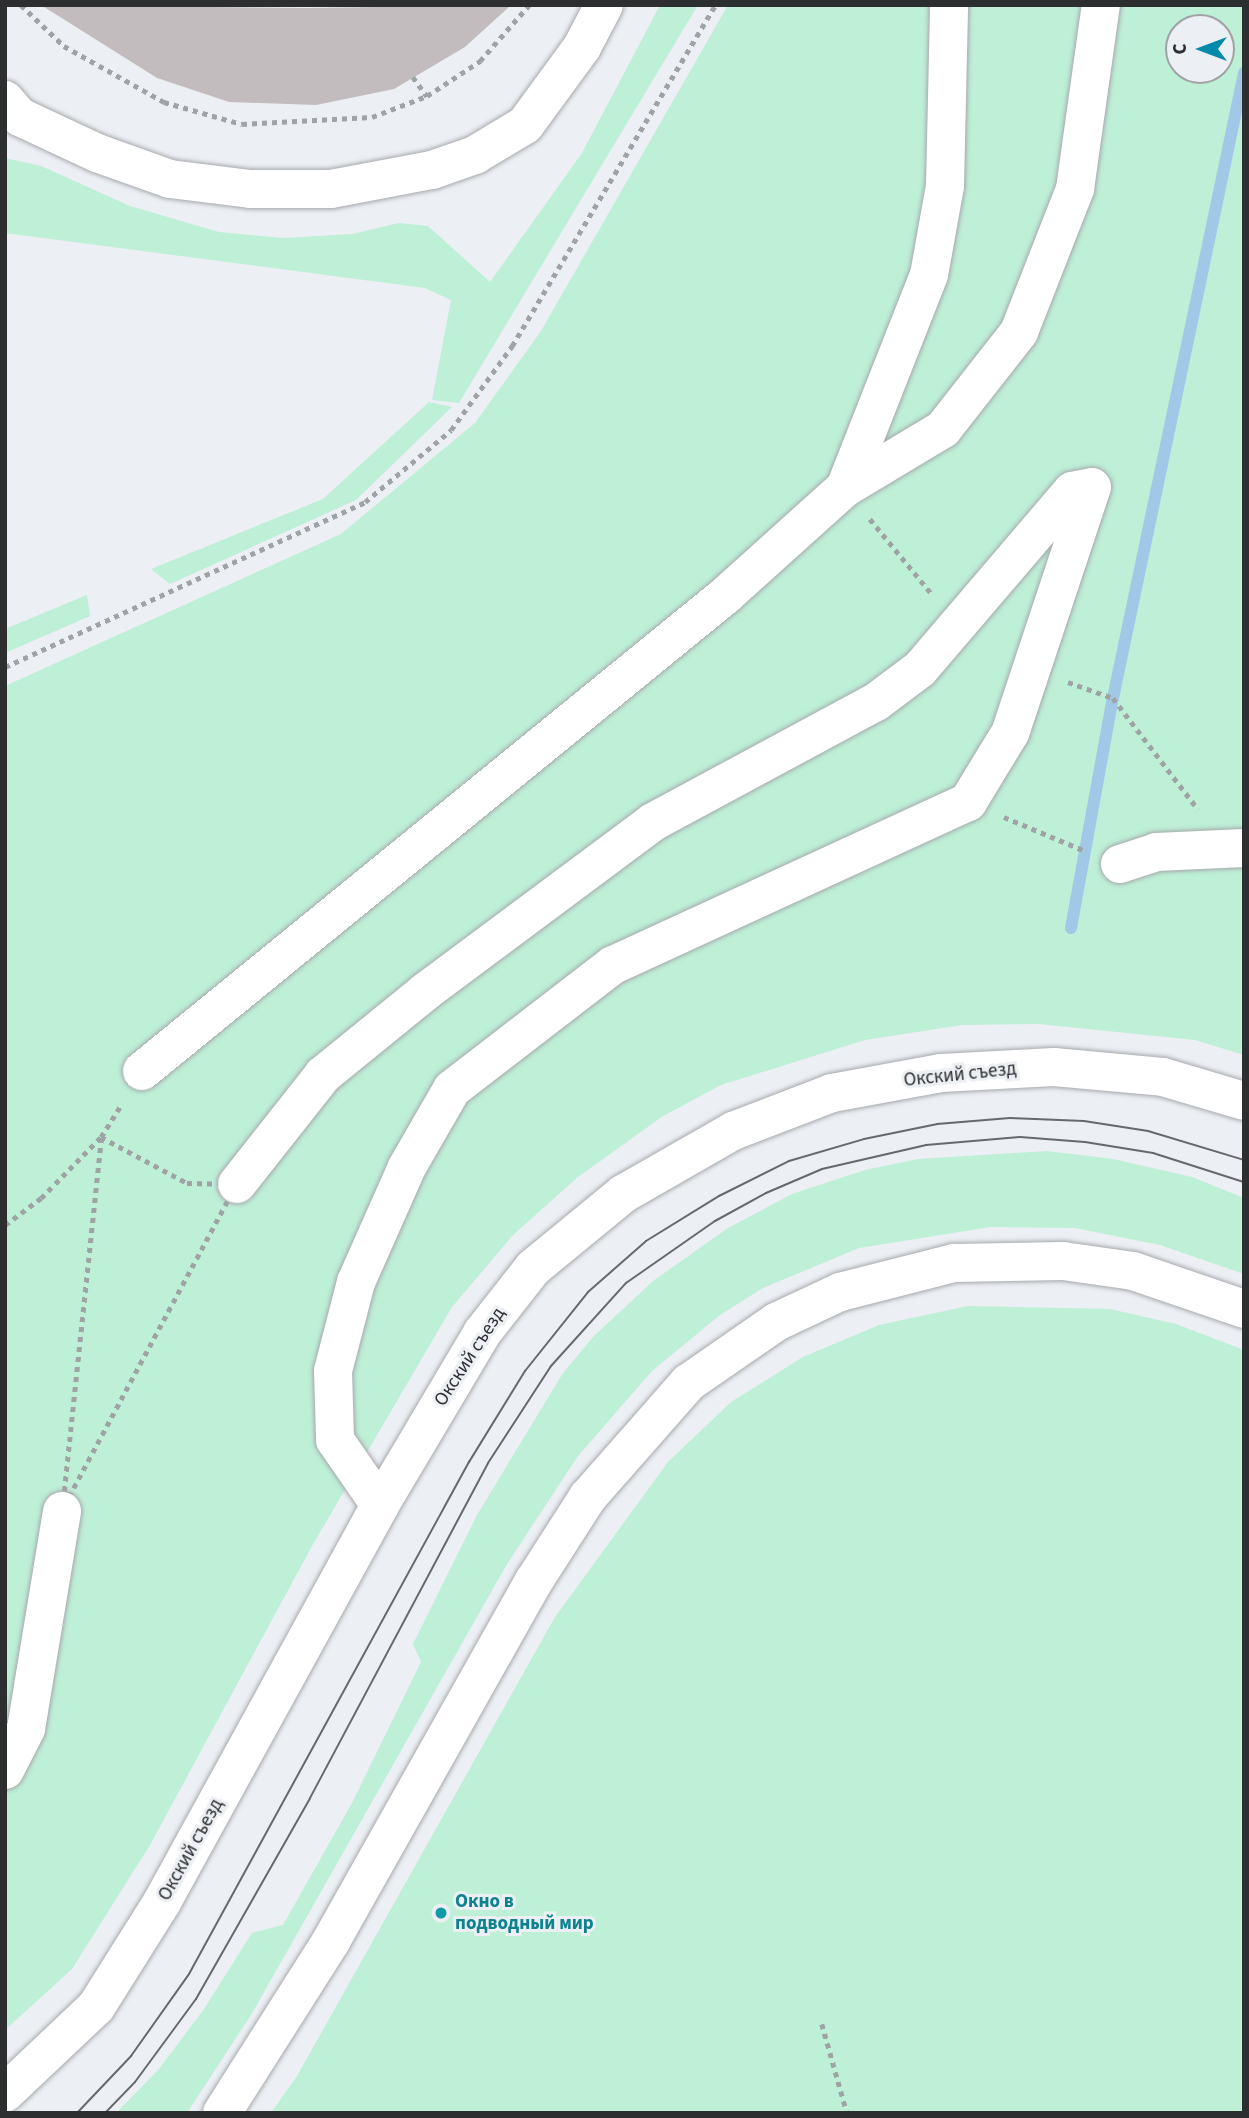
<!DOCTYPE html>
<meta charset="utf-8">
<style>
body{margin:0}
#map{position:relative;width:1249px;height:2118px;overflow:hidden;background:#eceff3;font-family:"Source Sans 3",sans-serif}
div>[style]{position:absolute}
.green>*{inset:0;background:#beefd7}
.stream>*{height:12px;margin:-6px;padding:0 6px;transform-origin:6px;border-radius:6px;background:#a1c8e6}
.building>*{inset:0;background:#c2bcbe}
.path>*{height:4.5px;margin-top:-2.25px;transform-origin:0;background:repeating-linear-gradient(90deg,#a0a3a6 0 5px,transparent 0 10px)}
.roads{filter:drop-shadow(0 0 2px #a6a9ad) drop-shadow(0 0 2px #a6a9ad)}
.minor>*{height:38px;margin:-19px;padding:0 19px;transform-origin:19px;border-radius:19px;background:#fff}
.major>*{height:38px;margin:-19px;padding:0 19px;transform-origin:19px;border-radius:19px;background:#fff}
.tram>*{height:2px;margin:-1px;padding:0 1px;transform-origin:1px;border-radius:1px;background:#67686b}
.dots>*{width:19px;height:19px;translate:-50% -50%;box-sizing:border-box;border:4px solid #eceff3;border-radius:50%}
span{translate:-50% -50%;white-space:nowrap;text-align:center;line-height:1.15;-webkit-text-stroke:6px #eceff3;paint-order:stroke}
.street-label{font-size:19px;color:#2d2e30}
.culture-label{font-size:19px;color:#0d838f;font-weight:700}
.left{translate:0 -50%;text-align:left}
.frame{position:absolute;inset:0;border:7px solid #2d2e30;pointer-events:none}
.north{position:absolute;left:1165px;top:14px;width:70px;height:70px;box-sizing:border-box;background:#eceff3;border:2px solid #a0a2a5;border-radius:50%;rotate:270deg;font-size:19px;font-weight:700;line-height:28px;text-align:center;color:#2d2e30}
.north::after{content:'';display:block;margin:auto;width:24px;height:32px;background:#048bab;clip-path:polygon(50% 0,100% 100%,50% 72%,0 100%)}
</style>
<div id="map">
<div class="green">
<i style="clip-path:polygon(660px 5px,698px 5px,459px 403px,432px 400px,451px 300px,425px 288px,5px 233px,5px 158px,41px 166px,130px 206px,219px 232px,284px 238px,352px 234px,399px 223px,428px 226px,490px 282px,582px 153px)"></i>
<i style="clip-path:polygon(evenodd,728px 5px,1244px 5px,1244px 1055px,1195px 1040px,1039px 1024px,962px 1025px,865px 1040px,721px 1085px,663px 1116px,578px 1177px,513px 1235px,452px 1307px,312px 1546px,150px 1845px,72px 1969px,5px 2030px,5px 686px,341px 534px,475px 423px,541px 331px,728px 5px,1179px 28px,1221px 28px,1221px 70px,1179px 70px,1179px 28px)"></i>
<i style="clip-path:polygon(429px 402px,452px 407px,356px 500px,170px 584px,151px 569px,323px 499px)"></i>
<i style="clip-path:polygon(87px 595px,90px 616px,5px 653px,5px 629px)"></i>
<i style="clip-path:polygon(1047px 1151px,1113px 1159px,1192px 1177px,1244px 1198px,1244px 1274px,1160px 1245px,1075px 1228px,991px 1227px,859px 1248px,763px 1288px,720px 1315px,652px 1371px,578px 1456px,507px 1564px,251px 2015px,187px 2113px,116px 2113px,159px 2069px,204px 2009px,252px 1933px,283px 1925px,352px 1803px,421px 1662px,413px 1644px,477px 1515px,563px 1373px,594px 1336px,653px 1281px,728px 1228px,792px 1194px,865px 1170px,918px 1159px)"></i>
<i style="clip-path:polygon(968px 1306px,1110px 1309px,1176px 1324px,1244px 1350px,1244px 2113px,271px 2113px,297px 2076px,555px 1617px,668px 1462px,731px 1402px,803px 1357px,879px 1325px)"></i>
</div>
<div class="stream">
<i style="left:1071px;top:928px;width:234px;rotate:-79.7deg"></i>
<i style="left:1113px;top:698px;width:639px;rotate:-78.16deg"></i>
</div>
<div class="building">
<i style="clip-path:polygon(41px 5px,309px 8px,511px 5px,465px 47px,394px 89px,316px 105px,229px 102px,157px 78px)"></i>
</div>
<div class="path">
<i style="left:21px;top:5px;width:59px;rotate:43.6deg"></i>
<i style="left:64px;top:46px;width:115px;rotate:29.2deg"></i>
<i style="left:164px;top:102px;width:81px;rotate:15.8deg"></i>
<i style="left:242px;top:124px;width:130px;rotate:-3.1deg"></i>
<i style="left:372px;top:117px;width:59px;rotate:-20.9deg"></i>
<i style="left:427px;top:96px;width:64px;rotate:-33.4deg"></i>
<i style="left:480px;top:61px;width:74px;rotate:-48.8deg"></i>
<i style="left:413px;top:77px;width:24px;rotate:54deg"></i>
<i style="left:870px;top:519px;width:96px;rotate:50.5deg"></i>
<i style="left:5px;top:667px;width:396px;rotate:-24.6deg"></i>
<i style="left:365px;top:502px;width:112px;rotate:-39.9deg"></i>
<i style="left:451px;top:430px;width:104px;rotate:-54deg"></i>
<i style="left:512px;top:346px;width:397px;rotate:-59.2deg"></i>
<i style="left:1068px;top:682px;width:48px;rotate:19.6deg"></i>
<i style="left:1113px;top:698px;width:140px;rotate:52.6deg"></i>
<i style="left:1004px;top:817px;width:86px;rotate:22.7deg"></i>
<i style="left:101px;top:1137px;width:98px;rotate:28.1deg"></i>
<i style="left:187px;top:1183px;width:50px;rotate:1.1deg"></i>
<i style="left:237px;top:1184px;width:371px;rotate:118.2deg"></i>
<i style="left:62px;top:1511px;width:376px;rotate:-84deg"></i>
<i style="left:5px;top:1225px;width:45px;rotate:-36.9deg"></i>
<i style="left:41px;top:1198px;width:86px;rotate:-45.5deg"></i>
<i style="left:101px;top:1137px;width:39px;rotate:-58deg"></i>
<i style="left:822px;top:2024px;width:92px;rotate:74.3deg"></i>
</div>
<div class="roads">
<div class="minor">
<i style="left:5px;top:100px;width:23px;rotate:49deg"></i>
<i style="left:20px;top:117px;width:85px;rotate:25.1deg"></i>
<i style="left:97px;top:153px;width:77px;rotate:19.6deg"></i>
<i style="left:170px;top:179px;width:81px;rotate:7.1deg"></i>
<i style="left:250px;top:189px;width:81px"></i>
<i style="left:331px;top:189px;width:103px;rotate:-10.7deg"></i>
<i style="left:432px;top:170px;width:46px;rotate:-19.2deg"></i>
<i style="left:475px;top:155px;width:58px;rotate:-31deg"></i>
<i style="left:525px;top:125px;width:97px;rotate:-53.8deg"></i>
<i style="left:582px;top:47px;width:47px;rotate:-62.4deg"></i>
<i style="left:845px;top:488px;width:114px;rotate:-31deg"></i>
<i style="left:943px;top:429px;width:123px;rotate:-51.9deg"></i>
<i style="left:1019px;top:332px;width:154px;rotate:-68.6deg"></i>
<i style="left:1075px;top:189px;width:186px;rotate:-82deg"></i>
<i style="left:1120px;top:864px;width:38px;rotate:-18deg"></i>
<i style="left:1156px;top:852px;width:88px;rotate:-2.6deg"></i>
<i style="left:142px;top:1071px;width:753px;rotate:-39.18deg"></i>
<i style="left:726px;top:595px;width:160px;rotate:-42deg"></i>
<i style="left:845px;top:488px;width:229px;rotate:-68.5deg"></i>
<i style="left:929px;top:275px;width:90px;rotate:-79.8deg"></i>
<i style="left:945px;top:186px;width:181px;rotate:-88.7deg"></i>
<i style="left:237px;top:1184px;width:139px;rotate:-51.7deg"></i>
<i style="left:323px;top:1075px;width:132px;rotate:-39.1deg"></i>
<i style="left:425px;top:992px;width:284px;rotate:-36.7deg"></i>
<i style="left:653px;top:822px;width:253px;rotate:-28.3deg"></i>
<i style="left:876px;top:702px;width:55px;rotate:-36.9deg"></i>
<i style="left:920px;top:669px;width:234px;rotate:-49.5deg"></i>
<i style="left:1072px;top:491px;width:20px;rotate:-11deg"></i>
<i style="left:1092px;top:487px;width:259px;rotate:108.4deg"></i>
<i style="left:1010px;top:733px;width:81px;rotate:121.3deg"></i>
<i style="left:968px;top:802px;width:391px;rotate:155.3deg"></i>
<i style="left:613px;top:965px;width:203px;rotate:142.4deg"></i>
<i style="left:452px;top:1089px;width:90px;rotate:120deg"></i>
<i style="left:407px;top:1167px;width:126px;rotate:113.9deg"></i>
<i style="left:356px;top:1282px;width:92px;rotate:104.5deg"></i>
<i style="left:333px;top:1371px;width:69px;rotate:88.3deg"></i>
<i style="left:335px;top:1440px;width:79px;rotate:55.3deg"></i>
<i style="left:5px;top:1770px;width:46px;rotate:-62.9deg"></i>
<i style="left:26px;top:1729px;width:221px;rotate:-80.6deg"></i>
</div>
<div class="major">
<i style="left:5px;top:2093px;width:125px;rotate:-43.4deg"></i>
<i style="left:96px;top:2007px;width:124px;rotate:-57.8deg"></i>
<i style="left:162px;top:1902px;width:453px;rotate:-61.2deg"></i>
<i style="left:380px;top:1505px;width:200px;rotate:-59.3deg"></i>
<i style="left:482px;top:1333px;width:83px;rotate:-51.9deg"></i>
<i style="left:533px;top:1268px;width:117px;rotate:-39.4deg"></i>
<i style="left:623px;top:1194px;width:127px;rotate:-29.8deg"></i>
<i style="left:733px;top:1131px;width:106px;rotate:-21deg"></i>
<i style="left:832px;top:1093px;width:111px;rotate:-10.4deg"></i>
<i style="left:941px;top:1073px;width:113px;rotate:-3deg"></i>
<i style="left:1054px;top:1067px;width:109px;rotate:5.2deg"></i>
<i style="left:1163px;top:1077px;width:84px;rotate:16.5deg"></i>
<i style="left:222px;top:2113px;width:204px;rotate:-57.6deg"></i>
<i style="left:331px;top:1941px;width:413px;rotate:-60.6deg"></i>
<i style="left:534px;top:1581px;width:100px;rotate:-57.3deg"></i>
<i style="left:588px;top:1497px;width:152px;rotate:-48.7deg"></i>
<i style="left:688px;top:1383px;width:107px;rotate:-34.7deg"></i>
<i style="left:776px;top:1322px;width:71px;rotate:-25.1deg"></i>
<i style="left:840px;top:1292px;width:118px;rotate:-14.3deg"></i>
<i style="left:954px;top:1263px;width:109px;rotate:-1.1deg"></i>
<i style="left:1063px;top:1261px;width:71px;rotate:8.1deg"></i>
<i style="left:1133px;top:1271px;width:117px;rotate:18.9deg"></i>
</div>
</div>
<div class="tram">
<i style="left:77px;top:2113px;width:79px;rotate:-46.5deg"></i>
<i style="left:131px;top:2056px;width:100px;rotate:-54.7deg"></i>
<i style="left:189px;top:1974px;width:584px;rotate:-61.33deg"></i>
<i style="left:469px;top:1462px;width:107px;rotate:-58.4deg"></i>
<i style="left:525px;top:1371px;width:101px;rotate:-51.4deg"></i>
<i style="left:588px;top:1292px;width:77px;rotate:-41.3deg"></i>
<i style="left:646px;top:1241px;width:86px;rotate:-31.7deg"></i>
<i style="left:719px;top:1196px;width:78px;rotate:-26.6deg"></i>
<i style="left:789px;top:1161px;width:78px;rotate:-16.3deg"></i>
<i style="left:864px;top:1139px;width:75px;rotate:-11.6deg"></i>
<i style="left:937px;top:1124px;width:73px;rotate:-4.7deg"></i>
<i style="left:1010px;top:1118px;width:74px;rotate:2.3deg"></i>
<i style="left:1084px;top:1121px;width:65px;rotate:8.9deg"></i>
<i style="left:1148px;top:1131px;width:100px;rotate:16.8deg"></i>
<i style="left:105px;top:2113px;width:43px;rotate:-45.9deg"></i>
<i style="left:135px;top:2082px;width:103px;rotate:-53.7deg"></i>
<i style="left:196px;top:1999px;width:231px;rotate:-60.4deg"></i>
<i style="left:310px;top:1798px;width:379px;rotate:-62deg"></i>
<i style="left:488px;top:1463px;width:116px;rotate:-57deg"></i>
<i style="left:551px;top:1366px;width:112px;rotate:-47.9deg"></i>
<i style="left:626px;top:1283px;width:108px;rotate:-34.9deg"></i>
<i style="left:715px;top:1221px;width:58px;rotate:-28.8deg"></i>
<i style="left:766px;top:1193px;width:61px;rotate:-23.2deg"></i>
<i style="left:822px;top:1169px;width:107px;rotate:-13deg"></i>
<i style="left:926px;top:1145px;width:94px;rotate:-4.9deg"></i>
<i style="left:1020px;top:1137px;width:65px;rotate:4.4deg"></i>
<i style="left:1085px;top:1142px;width:69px;rotate:9.2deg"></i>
<i style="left:1153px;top:1153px;width:96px;rotate:17.7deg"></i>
</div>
<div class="dots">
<i style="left:441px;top:1913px;background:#0f9aa8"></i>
</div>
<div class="street-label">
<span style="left:960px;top:1075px;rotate:-6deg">Окский съезд</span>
<span style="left:470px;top:1357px;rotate:-57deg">Окский съезд</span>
<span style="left:191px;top:1850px;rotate:-61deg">Окский съезд</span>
</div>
<div class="culture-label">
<span class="left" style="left:455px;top:1913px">Окно в<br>подводный мир</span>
</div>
<div class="frame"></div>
<div class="north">С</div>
</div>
